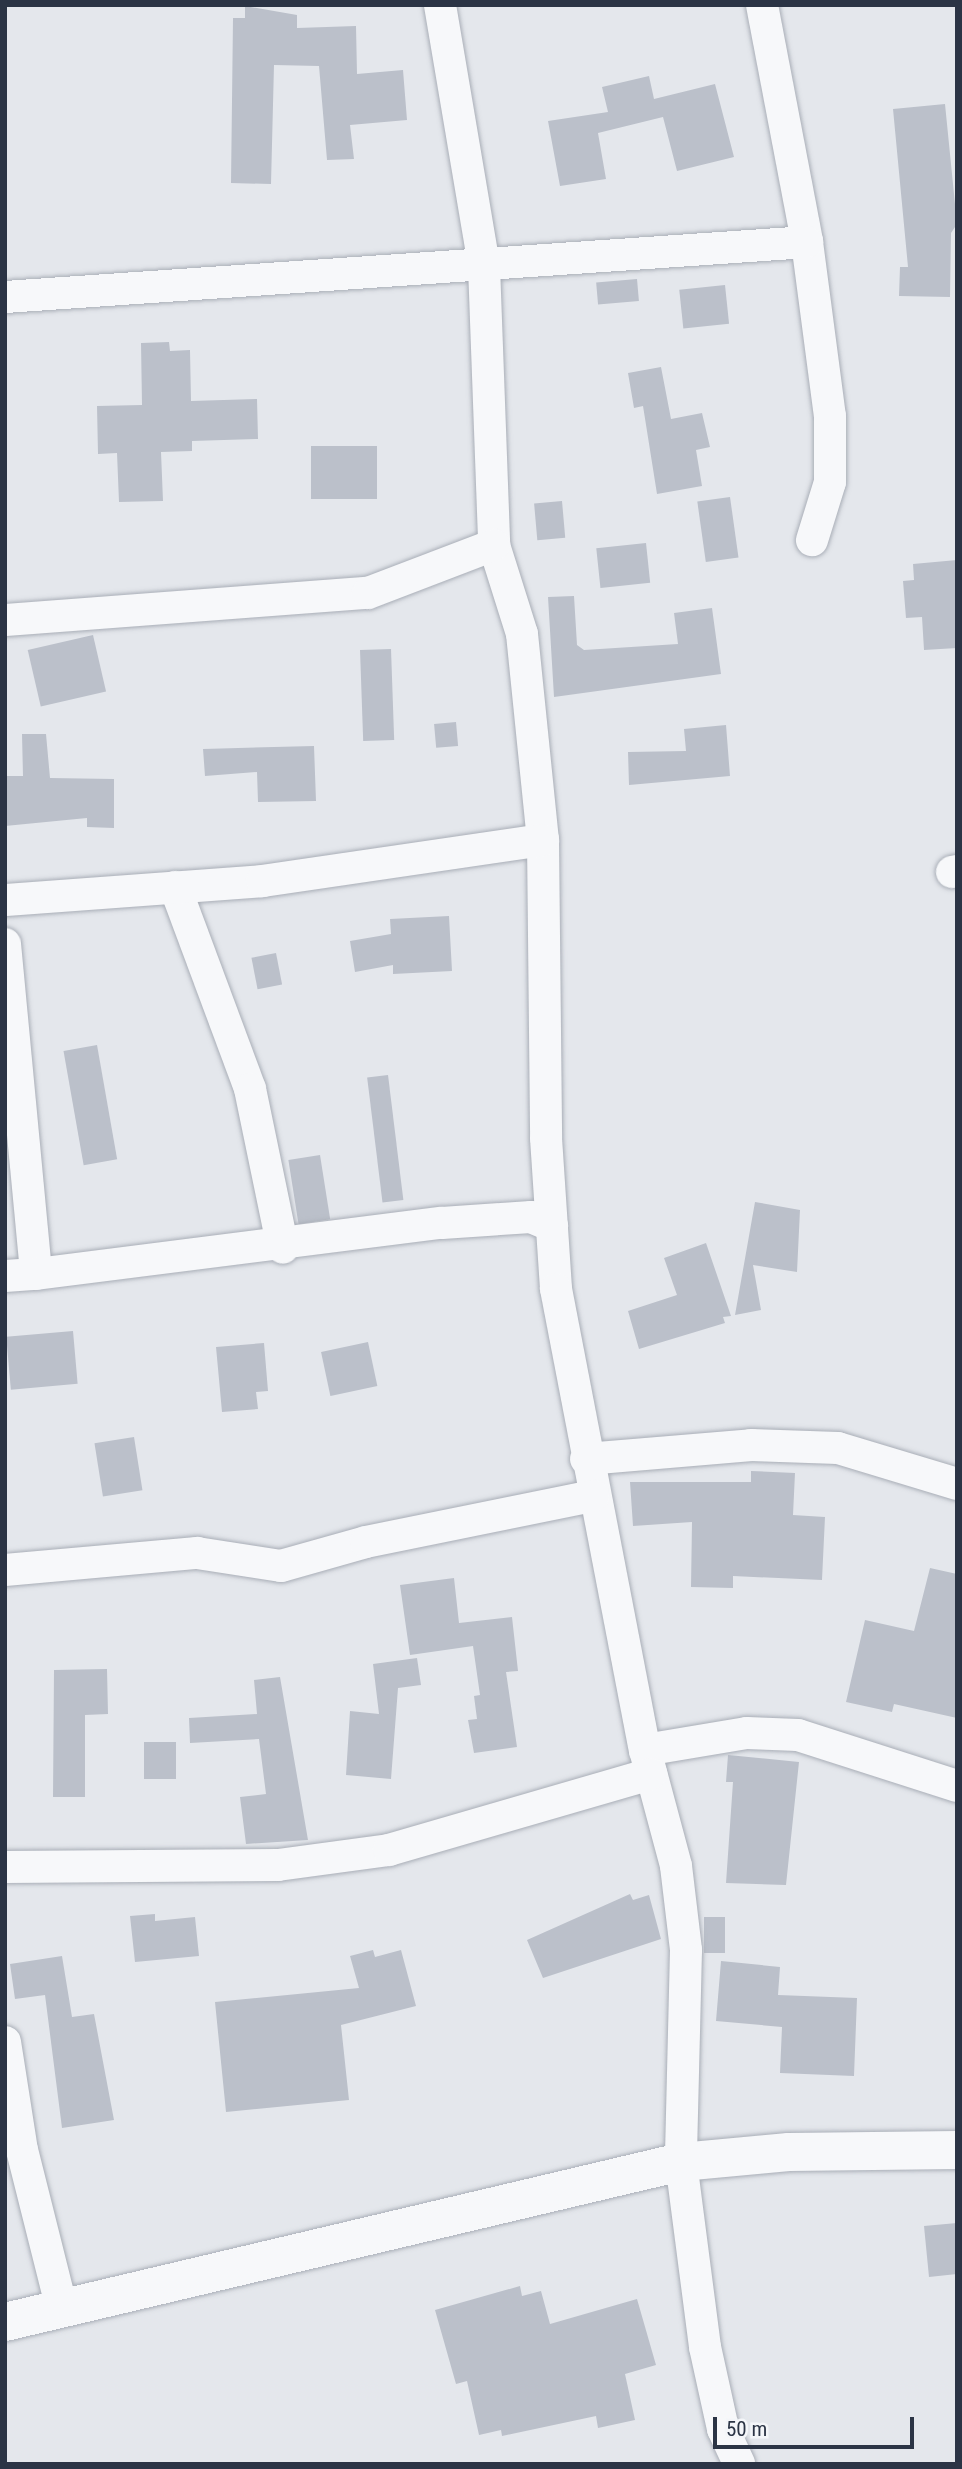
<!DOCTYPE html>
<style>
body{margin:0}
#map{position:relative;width:962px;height:2469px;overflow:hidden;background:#e4e7ec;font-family:"Roboto Condensed",sans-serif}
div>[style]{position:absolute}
.building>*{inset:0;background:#bbc0ca;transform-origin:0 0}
.roads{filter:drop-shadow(0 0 2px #a9aeb7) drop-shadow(0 0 2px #a9aeb7)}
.minor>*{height:32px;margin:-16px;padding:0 16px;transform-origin:16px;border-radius:16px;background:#f7f8fa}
.tertiary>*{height:38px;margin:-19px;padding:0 19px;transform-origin:19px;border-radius:19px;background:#f7f8fa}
span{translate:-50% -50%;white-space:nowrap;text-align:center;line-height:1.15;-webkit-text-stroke:6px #f4f6f9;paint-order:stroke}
.frame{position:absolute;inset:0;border:7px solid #2b3445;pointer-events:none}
.scale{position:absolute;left:713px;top:2417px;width:201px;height:32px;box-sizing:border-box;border:4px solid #2b3445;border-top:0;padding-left:9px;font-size:21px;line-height:24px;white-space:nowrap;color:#2b3445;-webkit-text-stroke:5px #f4f6f9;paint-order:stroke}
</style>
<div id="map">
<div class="building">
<i style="clip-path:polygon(245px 6px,297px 15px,297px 28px,356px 26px,357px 74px,403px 70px,407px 120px,350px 125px,354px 159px,327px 160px,319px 66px,274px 65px,271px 184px,231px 183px,233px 18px,245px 18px)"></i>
<i style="clip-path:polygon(649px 76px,654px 99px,715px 84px,734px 157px,677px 171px,663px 117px,598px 133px,606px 179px,560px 186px,548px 121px,608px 112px,602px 87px)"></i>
<i style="clip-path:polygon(945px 104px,957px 224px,951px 233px,950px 297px,899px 296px,900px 267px,908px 267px,893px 109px)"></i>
<i style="left:637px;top:279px;width:22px;height:41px;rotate:85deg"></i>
<i style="left:725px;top:285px;width:39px;height:46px;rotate:84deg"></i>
<i style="clip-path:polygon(169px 342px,170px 351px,190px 350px,191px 401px,257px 399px,258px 439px,192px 441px,192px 451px,161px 452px,163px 501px,119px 502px,117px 453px,98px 454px,97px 406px,142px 405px,141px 343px)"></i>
<i style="clip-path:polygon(661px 367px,671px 419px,702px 413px,710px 447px,696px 450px,702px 486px,657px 494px,643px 406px,634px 408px,628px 373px)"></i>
<i style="left:311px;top:446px;width:66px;height:53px"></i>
<i style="left:730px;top:497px;width:61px;height:33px;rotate:82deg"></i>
<i style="left:562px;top:501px;width:37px;height:28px;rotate:85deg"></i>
<i style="left:646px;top:543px;width:40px;height:50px;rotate:84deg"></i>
<i style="clip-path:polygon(957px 560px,957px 648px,924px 650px,922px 617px,906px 618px,903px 581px,914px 580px,913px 564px)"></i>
<i style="clip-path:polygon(574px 596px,577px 645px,584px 650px,678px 644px,674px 613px,712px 608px,721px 674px,554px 697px,548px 597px)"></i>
<i style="left:93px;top:635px;width:58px;height:67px;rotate:77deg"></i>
<i style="left:391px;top:649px;width:91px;height:31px;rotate:88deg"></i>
<i style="left:456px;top:722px;width:24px;height:22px;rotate:85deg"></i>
<i style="clip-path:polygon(726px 725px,730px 776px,629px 785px,628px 752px,686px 751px,684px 729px)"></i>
<i style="clip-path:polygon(22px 734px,46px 734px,50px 778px,114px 779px,114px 828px,87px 827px,87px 818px,5px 826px,5px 776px,23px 776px)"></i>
<i style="clip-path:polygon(314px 746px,316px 801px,258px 802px,257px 772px,205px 776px,203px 749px)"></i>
<i style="clip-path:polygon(449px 916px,452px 971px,393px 974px,393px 965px,355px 972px,350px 941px,391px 934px,390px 919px)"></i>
<i style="left:276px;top:953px;width:32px;height:25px;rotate:79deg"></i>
<i style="left:97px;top:1045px;width:116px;height:34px;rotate:80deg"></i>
<i style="left:388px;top:1075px;width:126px;height:21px;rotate:83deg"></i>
<i style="left:320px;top:1155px;width:65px;height:32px;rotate:81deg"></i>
<i style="clip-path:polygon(755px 1202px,800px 1210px,797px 1272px,753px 1265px,761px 1310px,735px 1315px)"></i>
<i style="clip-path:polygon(706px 1243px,731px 1316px,723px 1317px,725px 1323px,639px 1349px,628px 1311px,677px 1295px,664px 1258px)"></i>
<i style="left:73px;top:1331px;width:53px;height:67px;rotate:85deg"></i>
<i style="left:368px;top:1342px;width:45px;height:48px;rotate:78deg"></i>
<i style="clip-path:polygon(264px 1343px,268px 1391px,256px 1392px,258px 1409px,222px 1412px,216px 1347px)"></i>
<i style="left:134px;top:1437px;width:54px;height:40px;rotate:81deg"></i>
<i style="clip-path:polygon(751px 1471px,795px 1473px,793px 1515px,825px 1517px,822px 1580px,733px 1576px,733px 1588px,691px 1587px,692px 1522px,633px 1526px,630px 1482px,751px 1482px)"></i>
<i style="clip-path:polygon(930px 1568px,957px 1574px,957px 1718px,894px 1704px,892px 1712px,846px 1702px,865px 1620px,914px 1631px)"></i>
<i style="clip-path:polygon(454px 1578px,459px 1623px,512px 1617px,518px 1671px,506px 1672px,517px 1747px,474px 1753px,468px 1720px,477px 1719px,474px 1696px,480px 1695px,473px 1646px,410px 1655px,400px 1585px)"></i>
<i style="clip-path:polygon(417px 1658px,421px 1685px,398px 1688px,391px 1779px,346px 1775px,350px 1711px,379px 1714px,373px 1664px)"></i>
<i style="clip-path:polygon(107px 1669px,108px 1714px,85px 1715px,85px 1797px,53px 1797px,54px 1670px)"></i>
<i style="clip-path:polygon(280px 1677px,308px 1840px,246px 1844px,240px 1797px,266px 1794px,259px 1739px,190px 1743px,189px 1718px,257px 1714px,254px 1680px)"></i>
<i style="left:144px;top:1742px;width:32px;height:37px"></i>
<i style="clip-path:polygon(728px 1755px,799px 1762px,786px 1885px,726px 1883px,733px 1782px,726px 1782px)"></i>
<i style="clip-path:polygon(630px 1894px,633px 1900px,649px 1895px,661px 1939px,543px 1978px,527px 1940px)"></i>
<i style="clip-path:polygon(155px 1914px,155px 1921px,195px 1917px,199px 1956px,135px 1962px,130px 1916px)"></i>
<i style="left:704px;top:1917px;width:21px;height:36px"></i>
<i style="clip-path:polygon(373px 1950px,375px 1957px,401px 1950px,416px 2006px,341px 2025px,349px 2100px,226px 2112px,215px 2002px,359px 1988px,350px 1956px)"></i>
<i style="clip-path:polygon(62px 1956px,72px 2017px,94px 2014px,114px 2120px,62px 2128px,45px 1995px,15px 1999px,10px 1964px)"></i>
<i style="clip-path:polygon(721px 1961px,780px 1967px,778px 1995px,857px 1998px,854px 2076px,780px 2073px,782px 2027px,716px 2021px)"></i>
<i style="clip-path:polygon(957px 2223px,957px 2274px,929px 2277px,924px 2226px)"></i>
<i style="clip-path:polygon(520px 2286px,522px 2296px,541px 2291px,550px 2324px,637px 2299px,656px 2365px,625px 2374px,635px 2420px,598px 2428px,596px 2416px,502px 2436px,501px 2430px,479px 2435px,467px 2381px,456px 2384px,435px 2310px)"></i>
</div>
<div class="roads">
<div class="minor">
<i style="left:440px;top:5px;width:265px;rotate:80.4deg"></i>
<i style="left:484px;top:266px;width:279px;rotate:87.9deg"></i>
<i style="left:494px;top:545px;width:93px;rotate:72.5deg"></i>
<i style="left:522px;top:634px;width:207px;rotate:84.2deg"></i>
<i style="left:543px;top:840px;width:298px;rotate:89.4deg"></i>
<i style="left:546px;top:1138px;width:151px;rotate:86.2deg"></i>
<i style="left:556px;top:1289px;width:470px;rotate:79.1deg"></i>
<i style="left:645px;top:1750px;width:120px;rotate:75deg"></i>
<i style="left:676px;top:1866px;width:85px;rotate:83.2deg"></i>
<i style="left:686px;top:1950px;width:212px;rotate:91.4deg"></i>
<i style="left:681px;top:2162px;width:187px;rotate:82.6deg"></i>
<i style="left:705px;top:2347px;width:84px;rotate:77.6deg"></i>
<i style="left:723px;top:2429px;width:38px;rotate:65deg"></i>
<i style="left:762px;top:5px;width:241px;rotate:79.2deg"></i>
<i style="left:807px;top:242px;width:176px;rotate:82.5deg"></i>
<i style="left:830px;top:416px;width:66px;rotate:90deg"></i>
<i style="left:830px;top:482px;width:61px;rotate:107.2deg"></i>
<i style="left:5px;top:297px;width:804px;rotate:-3.92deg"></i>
<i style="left:5px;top:620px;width:364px;rotate:-4.3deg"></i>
<i style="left:368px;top:593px;width:135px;rotate:-20.9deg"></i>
<i style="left:952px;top:872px;width:5px;rotate:-11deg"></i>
<i style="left:175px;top:887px;width:215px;rotate:69.6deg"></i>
<i style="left:250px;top:1089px;width:162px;rotate:78.3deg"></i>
<i style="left:5px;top:900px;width:258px;rotate:-4.2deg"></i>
<i style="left:262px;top:881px;width:284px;rotate:-8.3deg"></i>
<i style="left:5px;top:944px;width:331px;rotate:84.6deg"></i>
<i style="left:36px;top:1274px;width:409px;rotate:-7.2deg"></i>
<i style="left:442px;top:1223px;width:89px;rotate:-3.9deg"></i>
<i style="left:531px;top:1217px;width:23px;rotate:23deg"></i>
<i style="left:5px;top:1276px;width:31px;rotate:-4deg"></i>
<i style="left:586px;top:1459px;width:166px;rotate:-4.8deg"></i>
<i style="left:751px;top:1445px;width:87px;rotate:2deg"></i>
<i style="left:838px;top:1448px;width:124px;rotate:16.8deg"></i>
<i style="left:5px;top:1570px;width:193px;rotate:-5.1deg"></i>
<i style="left:197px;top:1553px;width:85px;rotate:8.8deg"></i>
<i style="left:281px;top:1566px;width:88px;rotate:-15.8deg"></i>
<i style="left:366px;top:1542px;width:232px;rotate:-11.5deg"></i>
<i style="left:645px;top:1750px;width:103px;rotate:-9.5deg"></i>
<i style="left:747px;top:1733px;width:51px;rotate:2.2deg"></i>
<i style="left:798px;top:1735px;width:167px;rotate:17.8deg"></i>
<i style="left:5px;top:1867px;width:273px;rotate:-0.4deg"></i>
<i style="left:278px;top:1865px;width:112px;rotate:-7.7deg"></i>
<i style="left:389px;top:1850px;width:273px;rotate:-16.2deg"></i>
<i style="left:5px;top:2042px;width:109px;rotate:81.1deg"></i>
<i style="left:22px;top:2150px;width:164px;rotate:75.9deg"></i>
</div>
<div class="tertiary">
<i style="left:5px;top:2322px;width:695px;rotate:-13.32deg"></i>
<i style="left:681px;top:2162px;width:108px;rotate:-5.3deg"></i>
<i style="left:789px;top:2152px;width:168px;rotate:-0.7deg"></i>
</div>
</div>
<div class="frame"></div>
<div class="scale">50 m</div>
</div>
